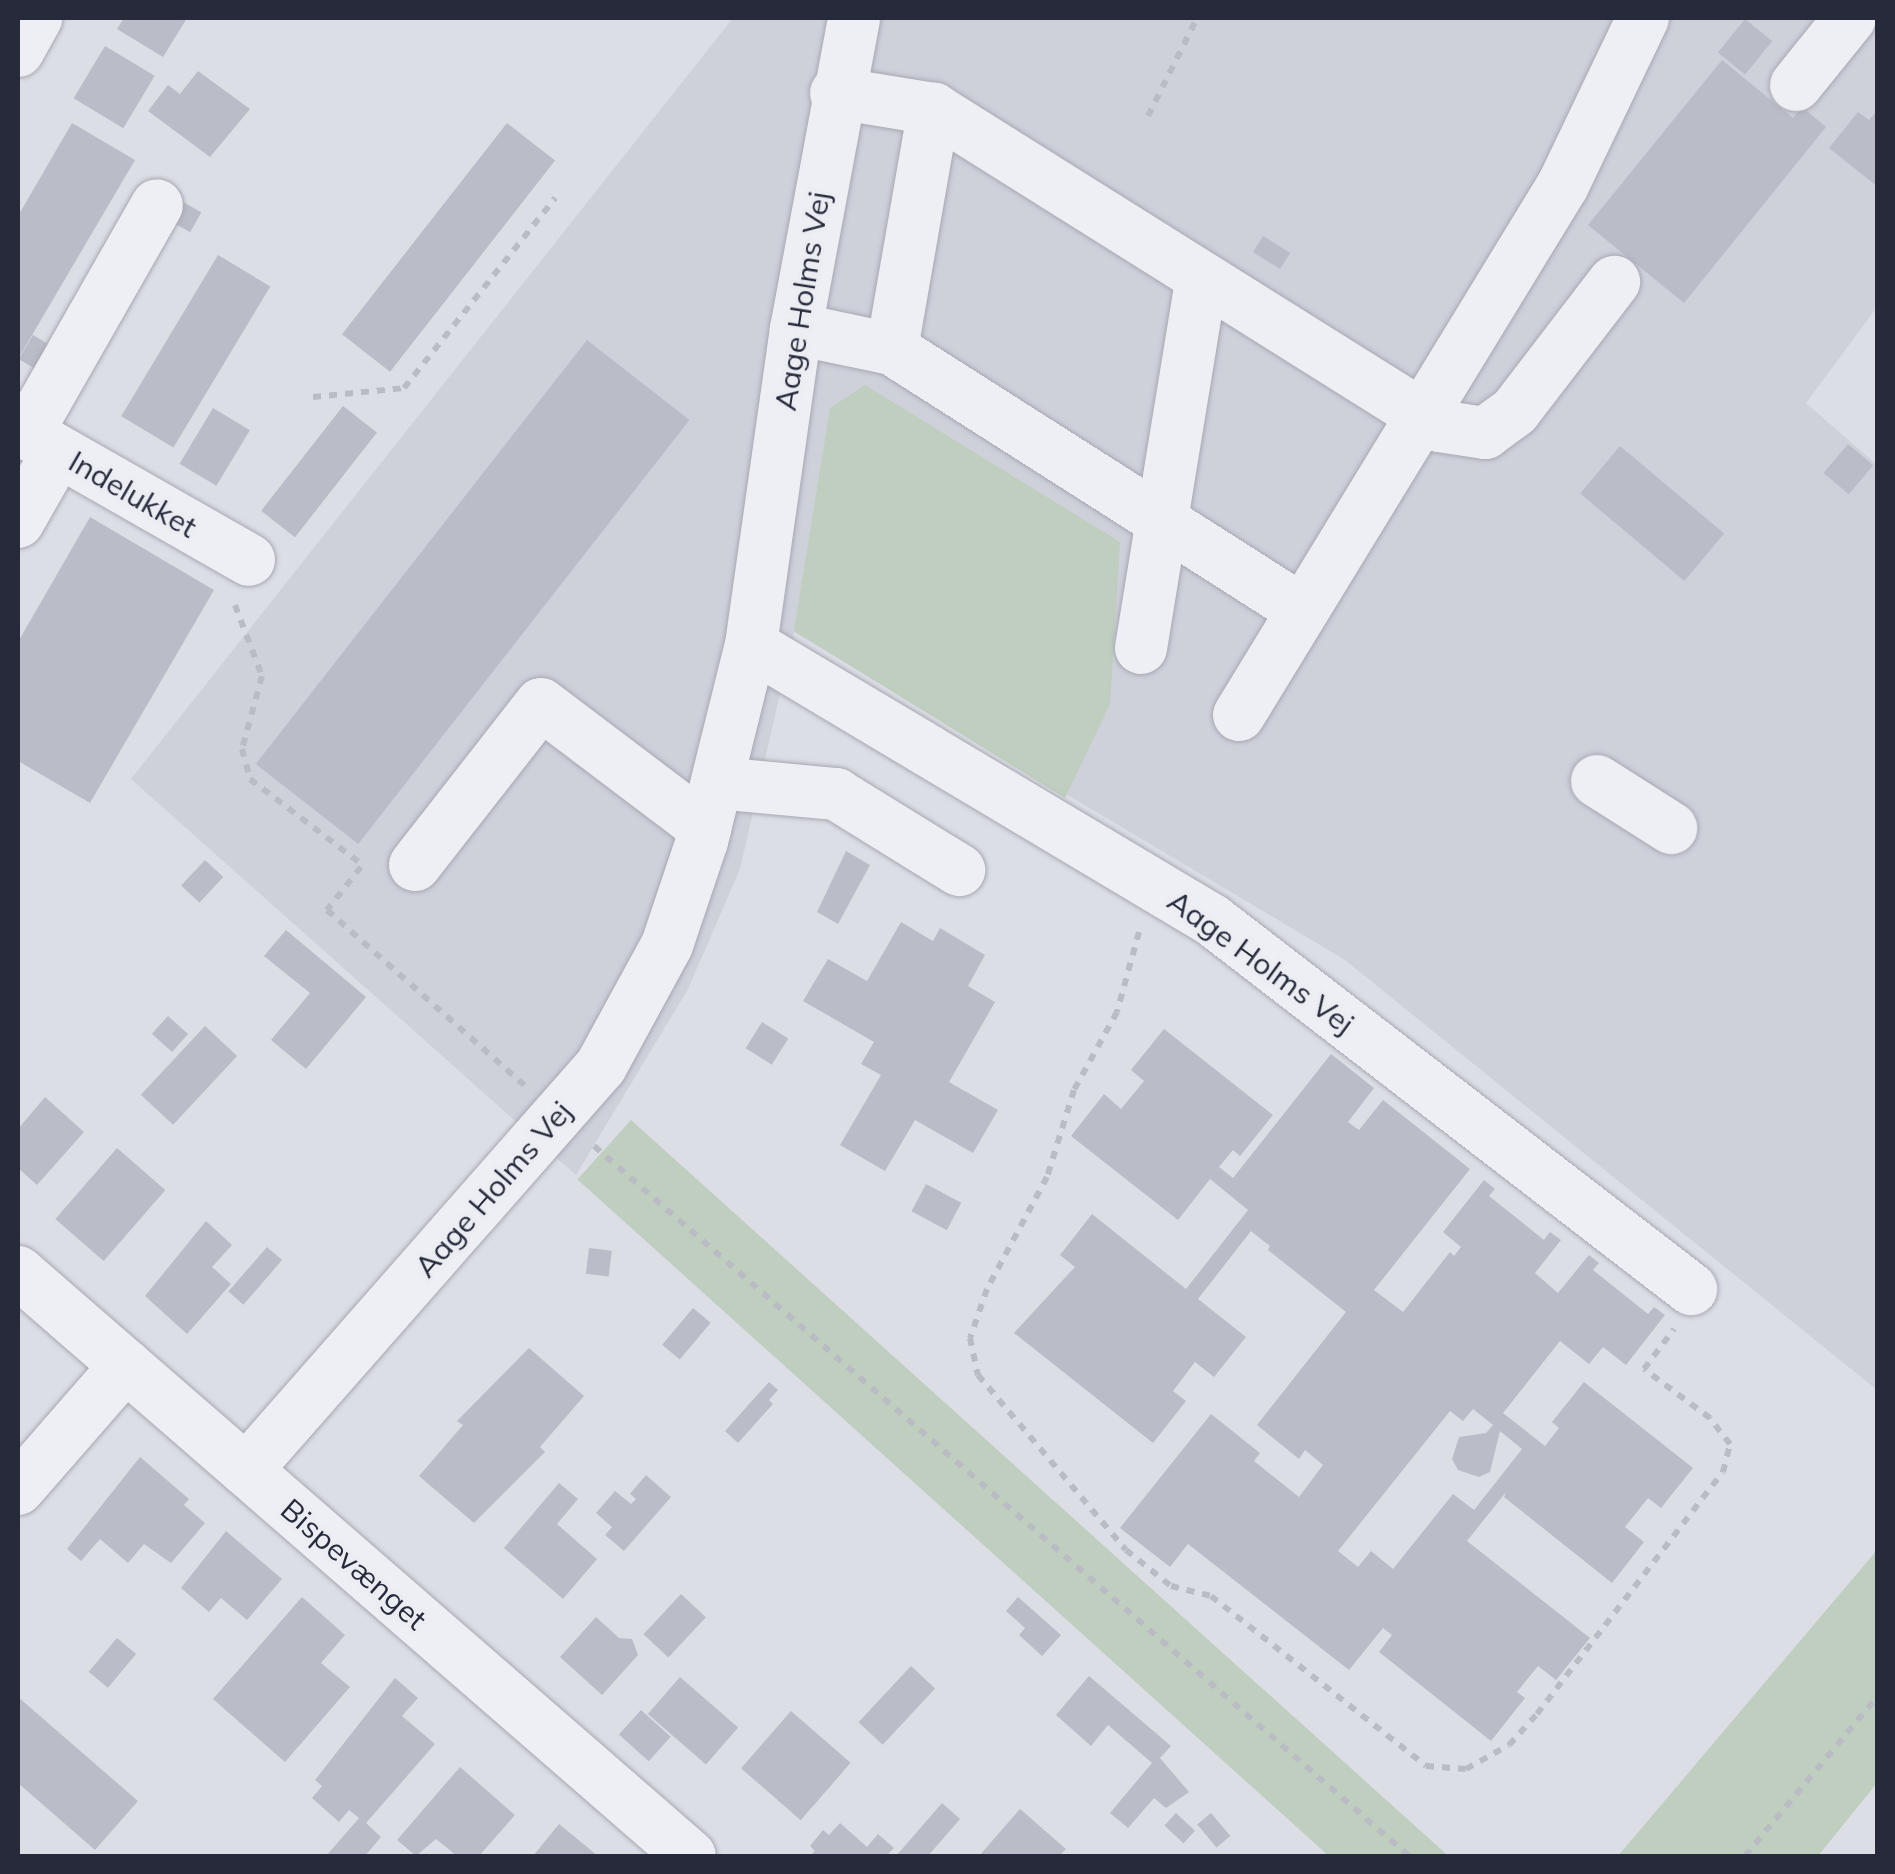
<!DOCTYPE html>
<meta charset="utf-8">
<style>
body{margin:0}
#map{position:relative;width:1895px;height:1874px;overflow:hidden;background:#dcdee5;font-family:Mulish,sans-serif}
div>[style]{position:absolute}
.built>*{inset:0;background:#ced0da}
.green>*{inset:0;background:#bfcebe;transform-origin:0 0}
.building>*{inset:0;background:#babcc7;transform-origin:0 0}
.path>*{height:6px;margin-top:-3px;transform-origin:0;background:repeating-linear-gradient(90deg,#babcc4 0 8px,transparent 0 16px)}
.roads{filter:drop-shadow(0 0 2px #a6a8b2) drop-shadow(0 0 2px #a6a8b2)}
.minor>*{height:52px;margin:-26px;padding:0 26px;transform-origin:26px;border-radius:26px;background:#eeeff4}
span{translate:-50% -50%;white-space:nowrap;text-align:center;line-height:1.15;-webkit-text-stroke:8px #ebedf3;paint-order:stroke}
.street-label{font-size:30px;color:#272a3a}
.frame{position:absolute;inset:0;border:20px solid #272a3a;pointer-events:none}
</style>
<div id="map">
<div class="built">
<i style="clip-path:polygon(733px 18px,1877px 18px,1877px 307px,1806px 403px,1877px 465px,1877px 1390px,1345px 960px,794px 632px,740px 869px,688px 989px,576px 1175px,131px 779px)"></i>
</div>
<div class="green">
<i style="clip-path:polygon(865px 385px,1120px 542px,1110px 704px,1065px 798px,794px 631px,830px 408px)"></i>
<i style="left:631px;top:1120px;width:1110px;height:80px;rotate:42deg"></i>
<i style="clip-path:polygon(1877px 1550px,1877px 1783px,1818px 1856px,1618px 1856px)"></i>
</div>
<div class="building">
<i style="clip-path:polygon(124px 18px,187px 18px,163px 57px,117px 29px)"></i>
<i style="left:1745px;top:19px;width:35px;height:43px;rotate:39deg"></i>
<i style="left:105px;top:46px;width:58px;height:61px;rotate:31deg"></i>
<i style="clip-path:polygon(1722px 60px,1793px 118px,1802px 107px,1826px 127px,1684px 303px,1588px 225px)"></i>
<i style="clip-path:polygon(198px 71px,250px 109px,210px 157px,148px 111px,168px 85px,180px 94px)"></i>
<i style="clip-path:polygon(1878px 110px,1878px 187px,1829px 148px,1858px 112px,1869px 120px)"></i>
<i style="clip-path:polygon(72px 123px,135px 160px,18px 359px,18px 216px)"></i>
<i style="left:507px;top:123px;width:61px;height:268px;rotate:38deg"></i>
<i style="left:183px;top:202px;width:21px;height:23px;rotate:29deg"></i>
<i style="left:1263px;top:236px;width:32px;height:19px;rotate:32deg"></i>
<i style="left:218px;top:255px;width:61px;height:188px;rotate:31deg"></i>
<i style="left:33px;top:335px;width:21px;height:28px;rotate:31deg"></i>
<i style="left:587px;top:340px;width:130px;height:538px;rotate:38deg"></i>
<i style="left:343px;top:406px;width:43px;height:133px;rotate:38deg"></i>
<i style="left:213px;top:408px;width:43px;height:65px;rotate:31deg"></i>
<i style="left:1848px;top:444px;width:33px;height:38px;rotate:40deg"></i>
<i style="left:1620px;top:446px;width:136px;height:62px;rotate:40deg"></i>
<i style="clip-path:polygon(90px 517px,214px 590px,90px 803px,18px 761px,18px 642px)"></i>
<i style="clip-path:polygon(846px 851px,870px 865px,838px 924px,817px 912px)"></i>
<i style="left:205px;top:860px;width:25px;height:35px;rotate:43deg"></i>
<i style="clip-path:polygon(901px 922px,933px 941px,940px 928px,985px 955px,968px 986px,995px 1002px,949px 1082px,998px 1110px,973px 1153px,915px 1120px,885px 1171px,840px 1145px,881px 1075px,861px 1064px,874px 1042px,803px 1001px,828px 959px,867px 981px)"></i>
<i style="clip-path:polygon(286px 930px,366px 997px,306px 1069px,271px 1040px,310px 993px,264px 956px)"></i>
<i style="left:168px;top:1016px;width:27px;height:24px;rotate:42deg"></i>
<i style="left:762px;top:1022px;width:31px;height:31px;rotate:32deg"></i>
<i style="left:205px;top:1026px;width:44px;height:94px;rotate:43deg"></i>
<i style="clip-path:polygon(evenodd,1164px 1029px,1273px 1115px,1240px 1156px,1233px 1150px,1219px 1167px,1233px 1178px,1331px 1054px,1374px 1088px,1348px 1122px,1359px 1130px,1383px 1100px,1470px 1169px,1374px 1290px,1403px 1312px,1450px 1252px,1454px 1256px,1461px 1247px,1443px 1232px,1484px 1180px,1495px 1189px,1489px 1196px,1544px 1240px,1550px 1232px,1561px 1240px,1535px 1273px,1558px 1293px,1589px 1255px,1599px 1263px,1593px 1270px,1648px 1314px,1654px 1307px,1665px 1315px,1626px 1365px,1603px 1347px,1589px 1364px,1560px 1341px,1503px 1413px,1545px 1446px,1559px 1428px,1552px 1422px,1584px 1382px,1693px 1468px,1661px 1508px,1648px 1498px,1625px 1527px,1644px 1542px,1612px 1583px,1504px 1497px,1506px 1492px,1467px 1541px,1590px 1638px,1556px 1680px,1538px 1666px,1517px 1692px,1525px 1698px,1491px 1741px,1379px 1652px,1392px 1635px,1383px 1628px,1349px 1670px,1188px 1544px,1170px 1567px,1120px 1528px,1211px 1414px,1260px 1453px,1254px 1461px,1299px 1497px,1323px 1465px,1305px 1450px,1299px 1459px,1257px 1425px,1346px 1312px,1268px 1250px,1270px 1246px,1251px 1231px,1198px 1299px,1246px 1337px,1214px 1377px,1195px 1362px,1173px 1391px,1186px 1401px,1153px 1443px,1014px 1333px,1075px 1267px,1060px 1255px,1092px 1214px,1186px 1289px,1248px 1210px,1210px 1179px,1178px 1220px,1071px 1136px,1104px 1094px,1121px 1109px,1144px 1081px,1131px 1070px,1164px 1029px,1473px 1409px,1493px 1425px,1486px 1433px,1459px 1437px,1452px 1459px,1458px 1470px,1479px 1477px,1490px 1472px,1500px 1431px,1522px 1449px,1474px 1510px,1453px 1494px,1393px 1569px,1371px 1551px,1358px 1567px,1338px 1551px,1450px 1411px,1463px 1421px,1473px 1409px)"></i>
<i style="clip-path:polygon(45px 1097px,84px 1132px,37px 1185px,18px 1168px,18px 1129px)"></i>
<i style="left:117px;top:1148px;width:64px;height:94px;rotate:41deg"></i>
<i style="left:926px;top:1184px;width:40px;height:31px;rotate:28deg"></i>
<i style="clip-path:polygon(206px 1221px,232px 1245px,212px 1267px,231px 1284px,187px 1334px,145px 1296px)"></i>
<i style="left:267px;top:1247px;width:20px;height:59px;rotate:41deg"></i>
<i style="left:589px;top:1248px;width:23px;height:26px;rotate:7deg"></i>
<i style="left:693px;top:1308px;width:23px;height:48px;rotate:40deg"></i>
<i style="clip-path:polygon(529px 1348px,584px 1396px,540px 1447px,545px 1452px,474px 1523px,419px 1476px,463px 1425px,457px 1421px)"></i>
<i style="clip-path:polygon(769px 1382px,778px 1390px,769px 1400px,773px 1404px,738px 1443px,725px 1431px)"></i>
<i style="clip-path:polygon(140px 1457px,189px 1499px,184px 1505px,205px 1523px,171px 1563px,144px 1544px,128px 1563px,100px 1539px,81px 1561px,67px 1549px)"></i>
<i style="clip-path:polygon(646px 1475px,671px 1497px,624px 1551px,605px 1535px,612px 1527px,596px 1513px,615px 1491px,631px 1504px,636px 1499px,630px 1494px)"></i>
<i style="clip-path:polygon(559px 1483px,578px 1499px,557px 1524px,597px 1559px,563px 1599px,504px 1548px)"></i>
<i style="clip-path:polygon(226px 1531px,282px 1579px,247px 1620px,221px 1598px,209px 1612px,181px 1588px)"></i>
<i style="left:681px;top:1594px;width:34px;height:55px;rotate:43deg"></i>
<i style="clip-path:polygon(302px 1597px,345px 1635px,321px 1663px,350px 1687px,285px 1762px,213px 1699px)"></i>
<i style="clip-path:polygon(1018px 1597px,1061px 1635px,1042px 1656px,1019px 1635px,1025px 1628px,1006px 1611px)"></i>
<i style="clip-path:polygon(596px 1617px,619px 1638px,632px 1639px,638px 1655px,602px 1695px,560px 1657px)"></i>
<i style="left:117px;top:1638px;width:25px;height:44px;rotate:40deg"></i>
<i style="left:911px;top:1666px;width:33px;height:77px;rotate:43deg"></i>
<i style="clip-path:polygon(1089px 1676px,1171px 1746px,1160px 1758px,1189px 1792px,1166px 1808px,1154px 1798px,1128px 1828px,1110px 1813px,1152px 1763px,1108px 1725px,1091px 1746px,1056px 1715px)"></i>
<i style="left:680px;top:1677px;width:77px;height:49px;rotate:41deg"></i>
<i style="clip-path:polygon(395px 1678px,418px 1698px,402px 1716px,435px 1744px,366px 1823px,381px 1837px,365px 1856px,326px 1856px,359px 1818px,349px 1810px,339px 1822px,312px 1798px,322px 1786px,315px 1780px)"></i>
<i style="clip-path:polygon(18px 1697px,138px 1801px,95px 1850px,18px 1783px)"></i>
<i style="left:641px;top:1710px;width:40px;height:33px;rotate:42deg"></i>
<i style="left:791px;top:1711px;width:79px;height:76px;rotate:41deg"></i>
<i style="clip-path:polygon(460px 1767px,515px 1815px,479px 1856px,457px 1856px,436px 1839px,416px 1856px,397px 1840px)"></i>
<i style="clip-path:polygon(942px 1803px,960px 1819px,928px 1856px,896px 1856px)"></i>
<i style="clip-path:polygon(1020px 1809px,1066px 1849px,1059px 1856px,979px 1856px)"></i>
<i style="left:1176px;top:1813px;width:26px;height:17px;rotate:43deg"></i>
<i style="left:1211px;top:1813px;width:30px;height:18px;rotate:50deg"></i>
<i style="clip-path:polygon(840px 1823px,867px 1847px,878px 1834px,894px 1848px,886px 1856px,810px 1856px,815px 1851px,810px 1846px,823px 1830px,829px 1835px)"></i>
<i style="clip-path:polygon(559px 1824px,598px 1856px,533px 1856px)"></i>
</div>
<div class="path">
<i style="left:1148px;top:116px;width:110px;rotate:-63.4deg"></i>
<i style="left:313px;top:397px;width:91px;rotate:-5.6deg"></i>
<i style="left:404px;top:388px;width:243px;rotate:-51.5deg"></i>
<i style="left:235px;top:605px;width:76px;rotate:69.2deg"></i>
<i style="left:262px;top:676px;width:76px;rotate:105.3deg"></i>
<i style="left:242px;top:749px;width:31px;rotate:75deg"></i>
<i style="left:250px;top:779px;width:142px;rotate:37.3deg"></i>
<i style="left:361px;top:867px;width:55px;rotate:128.3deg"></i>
<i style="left:327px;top:910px;width:264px;rotate:41.6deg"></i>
<i style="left:1139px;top:932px;width:83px;rotate:105.4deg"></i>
<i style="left:1117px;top:1012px;width:89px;rotate:118.9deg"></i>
<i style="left:1074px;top:1090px;width:91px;rotate:107.2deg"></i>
<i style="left:1047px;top:1177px;width:127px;rotate:118.2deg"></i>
<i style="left:987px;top:1289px;width:52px;rotate:109.1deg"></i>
<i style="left:970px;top:1338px;width:38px;rotate:78deg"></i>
<i style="left:978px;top:1375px;width:229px;rotate:49.8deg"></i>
<i style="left:1126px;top:1550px;width:58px;rotate:38.7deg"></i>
<i style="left:1171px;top:1586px;width:41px;rotate:14deg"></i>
<i style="left:1211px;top:1596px;width:274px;rotate:38.3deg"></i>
<i style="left:1426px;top:1766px;width:40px;rotate:4.3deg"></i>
<i style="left:1466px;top:1769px;width:49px;rotate:-29.2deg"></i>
<i style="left:1509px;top:1745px;width:42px;rotate:-47.9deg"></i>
<i style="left:1537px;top:1714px;width:305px;rotate:-52.5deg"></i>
<i style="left:1723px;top:1472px;width:29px;rotate:-76deg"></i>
<i style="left:1730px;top:1444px;width:33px;rotate:-128deg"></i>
<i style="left:1710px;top:1418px;width:82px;rotate:-143.4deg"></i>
<i style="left:1644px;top:1369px;width:50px;rotate:-53.1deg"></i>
<i style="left:594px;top:1146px;width:1081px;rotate:41.06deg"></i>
<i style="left:1745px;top:1856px;width:208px;rotate:-50.3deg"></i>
</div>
<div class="roads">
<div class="minor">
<i style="left:18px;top:51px;width:38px;rotate:-61deg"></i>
<i style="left:1796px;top:85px;width:86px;rotate:-51.1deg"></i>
<i style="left:836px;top:93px;width:99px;rotate:9.3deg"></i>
<i style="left:934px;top:109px;width:596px;rotate:32.12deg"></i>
<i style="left:1439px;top:426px;width:47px;rotate:8.7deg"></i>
<i style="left:1485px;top:433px;width:37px;rotate:-36deg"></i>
<i style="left:1515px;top:411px;width:163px;rotate:-52.5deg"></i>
<i style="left:796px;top:329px;width:98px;rotate:11.8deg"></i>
<i style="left:892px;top:349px;width:486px;rotate:32.5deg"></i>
<i style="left:892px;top:349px;width:244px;rotate:-80.1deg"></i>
<i style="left:18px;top:428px;width:266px;rotate:29.7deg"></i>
<i style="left:27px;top:433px;width:262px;rotate:-60.3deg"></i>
<i style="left:18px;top:522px;width:81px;rotate:-60.3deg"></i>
<i style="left:751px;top:645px;width:537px;rotate:30.82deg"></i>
<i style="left:1212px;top:920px;width:605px;rotate:37.61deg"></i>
<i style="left:1141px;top:648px;width:372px;rotate:-80.7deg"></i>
<i style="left:1239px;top:715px;width:621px;rotate:-58.56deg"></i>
<i style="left:1563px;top:185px;width:185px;rotate:-64.4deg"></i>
<i style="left:1597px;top:781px;width:88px;rotate:32.4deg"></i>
<i style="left:717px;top:783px;width:120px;rotate:5.3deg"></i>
<i style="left:836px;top:794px;width:145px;rotate:31.7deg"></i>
<i style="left:415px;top:865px;width:204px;rotate:-52deg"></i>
<i style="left:541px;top:704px;width:206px;rotate:37.1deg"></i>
<i style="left:18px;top:1272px;width:890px;rotate:40.99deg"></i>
<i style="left:246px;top:1470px;width:538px;rotate:-48.69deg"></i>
<i style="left:601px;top:1066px;width:138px;rotate:-61.4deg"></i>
<i style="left:667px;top:945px;width:110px;rotate:-71.4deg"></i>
<i style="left:702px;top:841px;width:202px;rotate:-76deg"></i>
<i style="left:751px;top:645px;width:319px;rotate:-81.9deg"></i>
<i style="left:796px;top:329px;width:316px;rotate:-79.4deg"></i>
<i style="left:18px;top:1489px;width:164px;rotate:-48.9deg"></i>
</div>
</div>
<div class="street-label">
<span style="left:802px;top:301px;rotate:-81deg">Aage Holms Vej</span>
<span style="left:133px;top:494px;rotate:30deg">Indelukket</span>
<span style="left:1261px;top:962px;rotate:36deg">Aage Holms Vej</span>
<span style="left:493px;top:1189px;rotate:-49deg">Aage Holms Vej</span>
<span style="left:354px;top:1564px;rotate:41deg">Bispevænget</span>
</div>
<div class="frame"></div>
</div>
